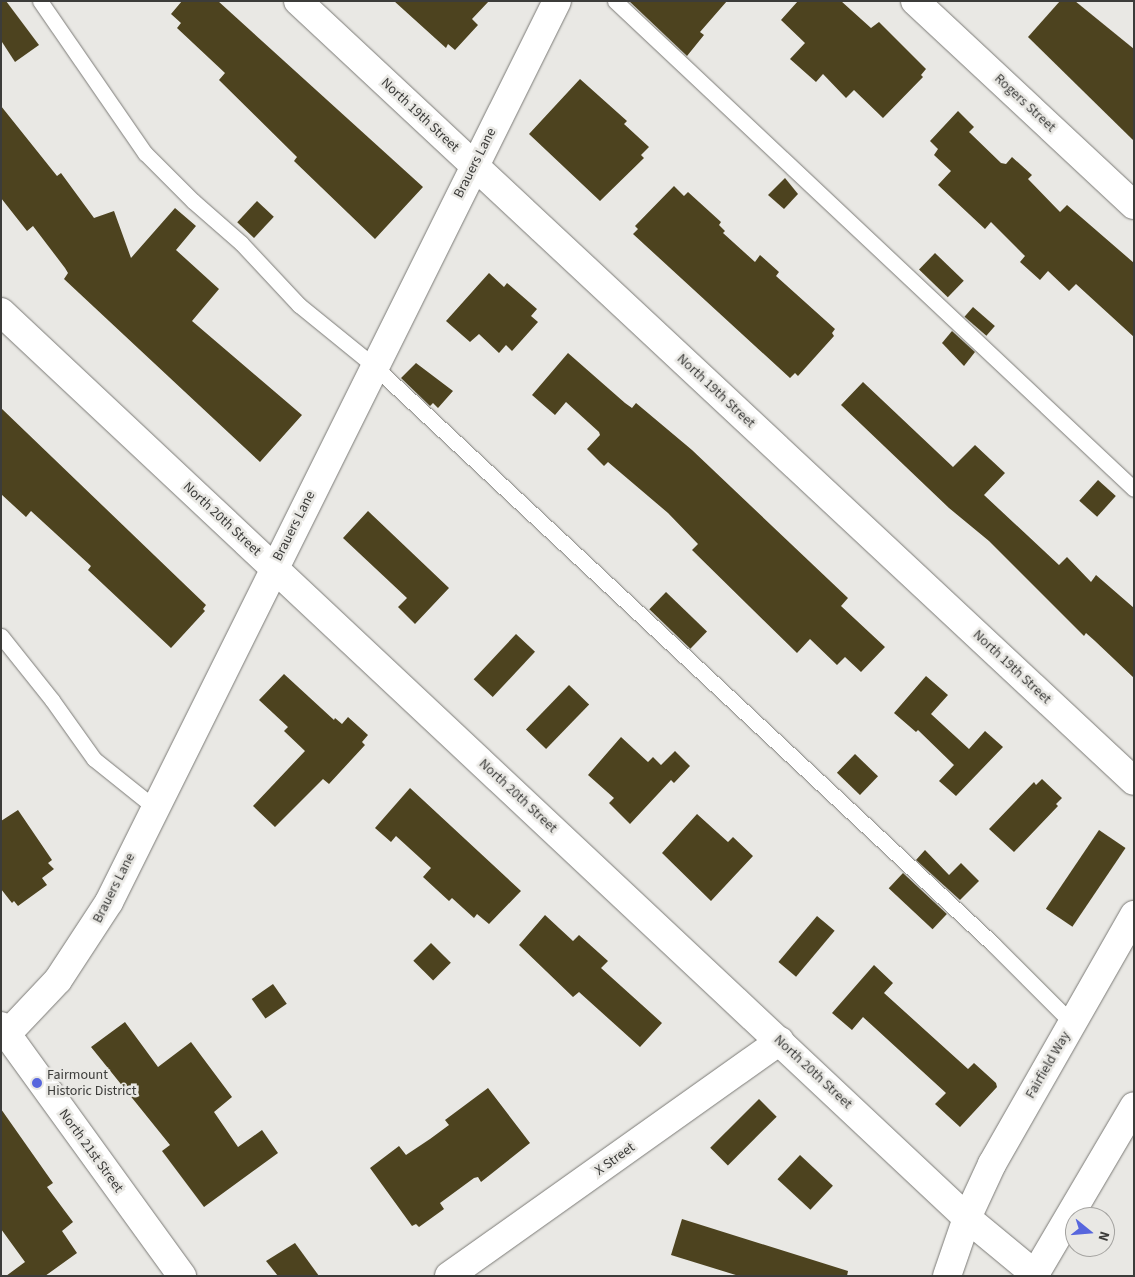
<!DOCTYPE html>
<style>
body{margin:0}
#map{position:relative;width:1135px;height:1277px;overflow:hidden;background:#e9e8e4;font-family:"Source Sans 3",sans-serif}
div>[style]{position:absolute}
.building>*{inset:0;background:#4d431f;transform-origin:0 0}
.roads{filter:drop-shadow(0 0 1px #7b7a76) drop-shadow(0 0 1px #7b7a76)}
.lane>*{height:15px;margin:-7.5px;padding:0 7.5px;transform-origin:7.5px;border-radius:7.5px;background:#fff}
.street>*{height:28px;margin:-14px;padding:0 14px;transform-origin:14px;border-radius:14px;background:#fff}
.secondary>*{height:28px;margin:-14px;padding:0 14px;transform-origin:14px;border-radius:14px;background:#fff}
.dots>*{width:14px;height:14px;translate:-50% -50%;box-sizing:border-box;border:2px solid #e9e8e4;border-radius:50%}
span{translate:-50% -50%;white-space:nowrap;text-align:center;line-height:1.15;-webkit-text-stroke:5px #e9e8e4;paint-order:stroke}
.street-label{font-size:14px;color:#3c3c3a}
.poi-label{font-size:14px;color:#3c3c3a}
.left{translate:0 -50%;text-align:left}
.frame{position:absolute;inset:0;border:2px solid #3c3c3a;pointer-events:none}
.north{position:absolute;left:1065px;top:1207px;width:50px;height:50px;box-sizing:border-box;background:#e9e8e4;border:1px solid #a4a3a0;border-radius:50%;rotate:107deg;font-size:14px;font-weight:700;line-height:20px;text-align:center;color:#3c3c3a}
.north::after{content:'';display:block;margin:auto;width:18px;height:22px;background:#5766dd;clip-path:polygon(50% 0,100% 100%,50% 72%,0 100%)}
</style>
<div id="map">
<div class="building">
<i style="clip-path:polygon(1px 1px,6px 1px,39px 45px,15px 62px,2px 42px)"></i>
<i style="clip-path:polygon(182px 1px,218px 1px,423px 187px,375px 239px,294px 161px,297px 157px,219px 80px,225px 73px,177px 28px,181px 23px,171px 14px)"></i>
<i style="clip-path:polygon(394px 1px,489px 1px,472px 19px,478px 25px,455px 50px,448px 44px,446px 48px)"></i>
<i style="clip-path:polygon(629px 1px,727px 1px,700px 32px,704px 35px,687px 56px)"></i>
<i style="clip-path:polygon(798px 1px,841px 1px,871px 28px,879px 22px,926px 69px,921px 75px,923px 77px,883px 118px,854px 90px,846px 98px,823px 74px,816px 82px,790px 59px,805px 43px,781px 20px)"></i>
<i style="clip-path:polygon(1060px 1px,1075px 1px,1134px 49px,1134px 141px,1028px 37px)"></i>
<i style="clip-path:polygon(580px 79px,627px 121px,624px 124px,649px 147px,641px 155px,644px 158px,600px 201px,529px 134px)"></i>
<i style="clip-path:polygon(1px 106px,57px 176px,61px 173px,94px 218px,114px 211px,131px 258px,175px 208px,196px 226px,176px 250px,219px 289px,192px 321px,302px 415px,260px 462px,64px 279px,68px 273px,65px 268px,33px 226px,27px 231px,1px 198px)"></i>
<i style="clip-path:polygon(958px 111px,974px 127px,969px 132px,1001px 163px,1006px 164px,1012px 157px,1032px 175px,1028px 179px,1060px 212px,1067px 205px,1134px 263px,1134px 337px,1076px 284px,1069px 291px,1048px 271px,1040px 280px,1020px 262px,1025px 256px,991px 222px,985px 229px,938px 185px,951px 171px,934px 155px,938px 149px,930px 141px)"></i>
<i style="clip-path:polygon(785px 178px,798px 194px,784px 209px,768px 195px)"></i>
<i style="clip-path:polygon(674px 186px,684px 196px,688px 192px,721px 222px,719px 225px,725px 231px,723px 233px,755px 262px,760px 255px,779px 272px,776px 276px,835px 329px,832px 333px,834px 336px,798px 376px,795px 373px,790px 378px,633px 234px,638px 229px,635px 226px)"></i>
<i style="left:257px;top:201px;width:23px;height:29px;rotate:43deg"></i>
<i style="left:935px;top:253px;width:40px;height:23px;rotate:44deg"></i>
<i style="clip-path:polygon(489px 273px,504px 287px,507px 283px,537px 309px,531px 316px,538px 322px,512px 351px,506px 345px,499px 353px,479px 334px,470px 342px,446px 321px)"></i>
<i style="left:973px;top:307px;width:29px;height:13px;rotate:41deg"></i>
<i style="clip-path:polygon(952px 331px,975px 352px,964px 366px,942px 343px)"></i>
<i style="clip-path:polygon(568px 353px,625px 403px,632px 408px,636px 403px,692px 450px,848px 598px,841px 606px,885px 647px,861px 672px,845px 657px,837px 665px,810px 639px,797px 653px,692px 550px,698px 544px,668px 513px,608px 462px,604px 466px,587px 449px,600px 435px,599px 432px,566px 402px,555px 415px,532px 395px)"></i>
<i style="clip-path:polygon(416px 363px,453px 391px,438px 408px,433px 403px,430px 406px,401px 378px)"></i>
<i style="clip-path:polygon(863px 382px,953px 467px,975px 445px,1005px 473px,984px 495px,1059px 565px,1067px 557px,1091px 582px,1096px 575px,1134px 608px,1134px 678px,1095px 641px,1086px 633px,1084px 636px,989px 541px,949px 508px,841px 405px)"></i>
<i style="clip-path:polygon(1px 408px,206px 605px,203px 609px,205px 611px,171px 648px,88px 570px,91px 566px,31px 511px,26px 517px,1px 494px)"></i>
<i style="left:1098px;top:480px;width:24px;height:28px;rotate:42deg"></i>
<i style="clip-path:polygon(368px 511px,449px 588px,415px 624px,398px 607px,407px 598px,343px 538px)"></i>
<i style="left:666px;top:592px;width:57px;height:24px;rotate:44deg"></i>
<i style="left:516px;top:634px;width:26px;height:62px;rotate:43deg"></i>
<i style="clip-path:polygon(284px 674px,334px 720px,335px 718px,342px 724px,348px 717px,368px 735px,362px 742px,365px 745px,329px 784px,323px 779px,275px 827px,253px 806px,305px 751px,284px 731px,288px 727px,259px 700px)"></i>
<i style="clip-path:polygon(926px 676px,948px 695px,931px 714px,969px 749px,985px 731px,1003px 747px,956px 796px,939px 781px,954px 765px,918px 730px,916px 732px,894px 713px)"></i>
<i style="left:569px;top:685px;width:28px;height:62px;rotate:44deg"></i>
<i style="clip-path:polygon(621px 737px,648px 762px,653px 757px,661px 765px,675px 751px,690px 766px,674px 783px,671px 780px,630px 824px,609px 803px,614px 798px,588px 775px)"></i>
<i style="left:855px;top:754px;width:32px;height:26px;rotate:44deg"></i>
<i style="clip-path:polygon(1042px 779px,1062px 798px,1056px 804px,1058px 806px,1014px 852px,989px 829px,1034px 782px,1036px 785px)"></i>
<i style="clip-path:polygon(410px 788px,521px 891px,489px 924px,477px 914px,474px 918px,452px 898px,449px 901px,423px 877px,431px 868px,396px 836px,391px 842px,375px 828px)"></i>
<i style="clip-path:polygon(18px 810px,52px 860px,48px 863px,54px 869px,42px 878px,47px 885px,18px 906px,14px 901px,12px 903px,1px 889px,1px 821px)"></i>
<i style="clip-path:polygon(697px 814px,728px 842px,733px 837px,753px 856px,711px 901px,662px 853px)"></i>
<i style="left:1099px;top:830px;width:32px;height:95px;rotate:34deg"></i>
<i style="clip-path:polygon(925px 850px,949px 875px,961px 863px,979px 881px,960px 900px,916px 860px)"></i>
<i style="left:903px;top:873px;width:60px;height:21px;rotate:43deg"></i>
<i style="clip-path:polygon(545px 915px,573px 941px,579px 935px,608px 961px,601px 968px,662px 1023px,640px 1047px,579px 992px,573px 997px,519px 945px)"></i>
<i style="left:817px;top:916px;width:23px;height:60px;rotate:40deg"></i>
<i style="left:431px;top:943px;width:28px;height:25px;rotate:45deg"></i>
<i style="clip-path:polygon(874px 965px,893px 983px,884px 993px,968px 1069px,974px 1063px,996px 1083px,997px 1087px,960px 1127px,935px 1104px,946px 1093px,863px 1017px,852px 1030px,832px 1013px)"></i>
<i style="left:273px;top:984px;width:24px;height:26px;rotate:55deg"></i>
<i style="clip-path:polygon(125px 1022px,158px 1067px,191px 1042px,232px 1097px,214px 1112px,238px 1147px,262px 1130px,278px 1153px,204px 1207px,162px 1151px,170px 1145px,91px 1047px)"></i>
<i style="clip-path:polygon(488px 1088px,530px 1143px,481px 1182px,478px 1177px,474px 1178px,440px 1203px,444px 1209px,419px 1227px,416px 1224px,412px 1226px,370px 1168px,399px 1146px,406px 1155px,430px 1139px,449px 1125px,445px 1120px)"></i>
<i style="left:759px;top:1099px;width:25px;height:69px;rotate:45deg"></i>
<i style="clip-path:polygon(1px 1109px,53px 1183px,47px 1187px,73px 1222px,62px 1231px,77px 1253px,45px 1276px,6px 1276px,25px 1262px,1px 1229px)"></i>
<i style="left:800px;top:1155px;width:45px;height:33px;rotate:43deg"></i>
<i style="clip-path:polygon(682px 1219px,848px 1271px,847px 1276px,739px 1276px,671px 1255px)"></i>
<i style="clip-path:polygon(295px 1243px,319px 1276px,278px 1276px,266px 1261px)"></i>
</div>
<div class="roads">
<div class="lane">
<i style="left:40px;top:1px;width:185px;rotate:55.4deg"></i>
<i style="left:145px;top:153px;width:68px;rotate:45deg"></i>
<i style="left:193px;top:201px;width:64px;rotate:41.2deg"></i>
<i style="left:241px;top:243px;width:85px;rotate:46.9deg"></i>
<i style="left:299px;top:305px;width:97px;rotate:39.1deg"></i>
<i style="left:374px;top:366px;width:848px;rotate:43.04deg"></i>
<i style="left:994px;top:945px;width:110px;rotate:45deg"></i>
<i style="left:615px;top:1px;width:712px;rotate:43.24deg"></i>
<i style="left:1px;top:636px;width:82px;rotate:51.4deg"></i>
<i style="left:52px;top:700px;width:72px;rotate:54.6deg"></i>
<i style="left:94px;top:759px;width:77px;rotate:38.7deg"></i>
</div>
<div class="street">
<i style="left:298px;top:1px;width:1143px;rotate:43.02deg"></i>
<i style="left:915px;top:1px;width:299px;rotate:43deg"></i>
<i style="left:1px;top:312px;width:1324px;rotate:43.16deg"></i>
<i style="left:967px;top:1218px;width:91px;rotate:39.6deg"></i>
<i style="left:1px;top:1026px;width:309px;rotate:54.1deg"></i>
<i style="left:7px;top:1034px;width:74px;rotate:-46.6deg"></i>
<i style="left:58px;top:980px;width:93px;rotate:-56.8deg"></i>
<i style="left:109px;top:902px;width:1006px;rotate:-63.56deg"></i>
<i style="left:449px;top:1276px;width:406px;rotate:-35.4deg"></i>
</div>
<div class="secondary">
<i style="left:947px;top:1276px;width:61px;rotate:-71deg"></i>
<i style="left:967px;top:1218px;width:60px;rotate:-65.2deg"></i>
<i style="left:992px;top:1164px;width:287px;rotate:-60.3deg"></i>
<i style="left:1034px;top:1276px;width:197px;rotate:-59.5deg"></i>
</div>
</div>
<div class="dots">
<i style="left:37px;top:1083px;background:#5766dd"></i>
</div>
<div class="street-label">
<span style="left:1025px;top:103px;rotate:43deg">Rogers Street</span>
<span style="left:420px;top:115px;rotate:43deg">North 19th Street</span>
<span style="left:475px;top:163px;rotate:-63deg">Brauers Lane</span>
<span style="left:716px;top:391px;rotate:43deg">North 19th Street</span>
<span style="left:222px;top:519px;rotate:43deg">North 20th Street</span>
<span style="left:294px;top:526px;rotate:-63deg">Brauers Lane</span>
<span style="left:1012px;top:667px;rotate:43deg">North 19th Street</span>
<span style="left:518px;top:796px;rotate:43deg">North 20th Street</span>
<span style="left:114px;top:888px;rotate:-63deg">Brauers Lane</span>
<span style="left:1048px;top:1065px;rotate:-60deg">Fairfield Way</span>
<span style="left:813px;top:1072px;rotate:43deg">North 20th Street</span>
<span style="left:91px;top:1151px;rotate:54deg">North 21st Street</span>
<span style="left:615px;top:1159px;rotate:-36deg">X Street</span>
</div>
<div class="poi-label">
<span class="left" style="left:47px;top:1083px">Fairmount<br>Historic District</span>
</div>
<div class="frame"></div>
<div class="north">N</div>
</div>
